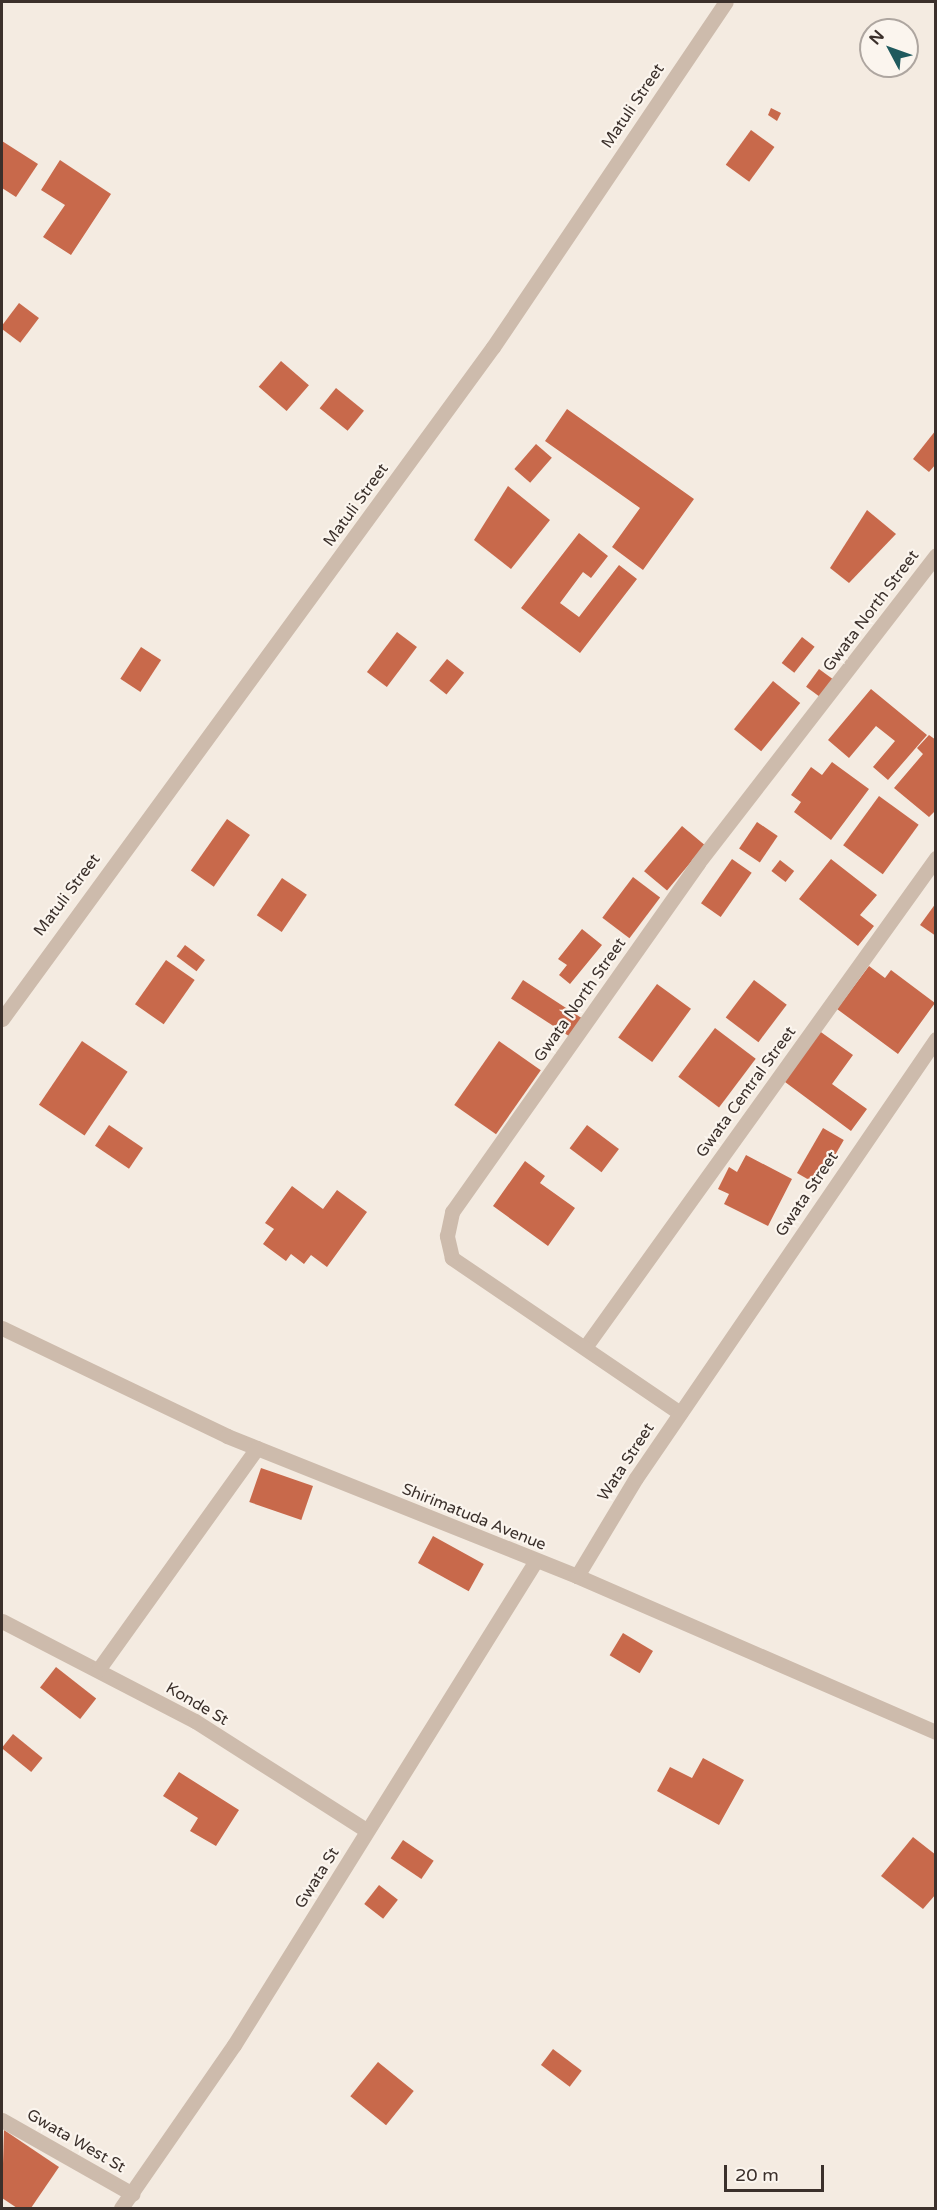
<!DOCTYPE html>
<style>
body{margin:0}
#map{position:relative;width:937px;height:2210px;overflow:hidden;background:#f4ebe1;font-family:"Varela Round",sans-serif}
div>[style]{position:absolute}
.building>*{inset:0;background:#c8694b;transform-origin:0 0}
.street>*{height:15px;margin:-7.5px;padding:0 7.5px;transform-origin:7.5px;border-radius:7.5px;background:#cdbbac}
span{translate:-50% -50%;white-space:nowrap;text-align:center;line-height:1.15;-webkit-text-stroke:4.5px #fbf5ee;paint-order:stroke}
.street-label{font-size:16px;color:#3b302b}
.frame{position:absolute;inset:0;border:3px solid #3b302b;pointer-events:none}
.north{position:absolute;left:859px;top:18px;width:60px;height:60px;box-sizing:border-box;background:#fbf5ee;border:2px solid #aea6a0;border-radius:50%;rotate:311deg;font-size:16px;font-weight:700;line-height:24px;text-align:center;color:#3b302b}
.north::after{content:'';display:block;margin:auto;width:21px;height:27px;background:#1f5a5e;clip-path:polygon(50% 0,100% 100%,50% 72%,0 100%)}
.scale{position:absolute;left:724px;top:2165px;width:100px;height:27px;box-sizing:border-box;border:3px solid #3b302b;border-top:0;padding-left:8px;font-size:18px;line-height:21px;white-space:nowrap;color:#3b302b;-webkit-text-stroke:4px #fbf5ee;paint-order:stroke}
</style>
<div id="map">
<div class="building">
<i style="clip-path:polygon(771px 108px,781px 113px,777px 121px,768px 115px)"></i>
<i style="left:751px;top:130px;width:29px;height:43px;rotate:36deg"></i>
<i style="clip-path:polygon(2px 141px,38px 164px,16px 197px,2px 188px)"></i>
<i style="clip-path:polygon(60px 160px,111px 194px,71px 255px,43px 237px,65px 205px,41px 190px)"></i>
<i style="left:19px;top:303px;width:25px;height:31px;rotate:37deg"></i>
<i style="left:281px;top:361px;width:37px;height:34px;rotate:41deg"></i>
<i style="left:336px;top:388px;width:36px;height:26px;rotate:39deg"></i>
<i style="clip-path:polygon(567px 409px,694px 499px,643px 570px,612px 547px,640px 508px,545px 441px)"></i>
<i style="clip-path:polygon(936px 430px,936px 464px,929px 472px,913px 459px)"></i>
<i style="left:536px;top:444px;width:21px;height:33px;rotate:41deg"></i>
<i style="clip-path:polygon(508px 486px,550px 520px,511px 569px,474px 540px)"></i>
<i style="clip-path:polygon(867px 510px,896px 534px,849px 583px,830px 568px)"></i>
<i style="clip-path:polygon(579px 533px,608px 556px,591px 578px,583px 572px,560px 603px,579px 617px,619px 565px,637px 579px,580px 653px,521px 608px)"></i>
<i style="left:397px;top:632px;width:25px;height:50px;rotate:37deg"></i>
<i style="left:802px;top:637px;width:16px;height:33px;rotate:38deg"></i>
<i style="left:141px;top:647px;width:24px;height:38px;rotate:33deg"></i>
<i style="left:447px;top:659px;width:22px;height:28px;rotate:39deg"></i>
<i style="left:819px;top:669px;width:19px;height:22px;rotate:36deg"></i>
<i style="left:773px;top:681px;width:35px;height:62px;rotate:39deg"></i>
<i style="clip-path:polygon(871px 689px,927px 735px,888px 780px,873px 767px,895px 741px,876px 726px,849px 758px,828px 740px)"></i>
<i style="clip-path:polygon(929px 735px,936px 740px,936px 810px,929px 817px,894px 788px,923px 754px,917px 748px)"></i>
<i style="clip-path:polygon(832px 762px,869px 789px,831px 840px,794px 812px,801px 802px,791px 795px,811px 767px,822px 775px)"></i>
<i style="left:879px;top:796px;width:49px;height:61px;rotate:36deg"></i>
<i style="left:227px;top:819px;width:28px;height:63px;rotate:35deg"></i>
<i style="left:757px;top:822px;width:25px;height:32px;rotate:34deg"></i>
<i style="left:682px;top:826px;width:30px;height:59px;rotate:40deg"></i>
<i style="left:732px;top:859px;width:24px;height:54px;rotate:35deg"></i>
<i style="clip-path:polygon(831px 859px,877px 895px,860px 915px,874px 926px,858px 946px,799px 899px)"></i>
<i style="left:780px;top:860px;width:18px;height:14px;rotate:38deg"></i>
<i style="left:633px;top:877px;width:34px;height:51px;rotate:37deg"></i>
<i style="left:282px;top:878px;width:30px;height:45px;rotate:34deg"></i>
<i style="clip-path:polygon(936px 903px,936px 936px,920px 925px)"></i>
<i style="clip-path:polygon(582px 929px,602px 945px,570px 984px,559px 975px,567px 965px,558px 959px)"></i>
<i style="left:185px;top:945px;width:25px;height:14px;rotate:37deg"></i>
<i style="left:166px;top:960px;width:35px;height:54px;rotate:35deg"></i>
<i style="clip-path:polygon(869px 966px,885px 978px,891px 970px,935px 1003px,898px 1054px,837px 1009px)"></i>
<i style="left:523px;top:980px;width:74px;height:22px;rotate:33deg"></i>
<i style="left:754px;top:980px;width:41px;height:47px;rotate:37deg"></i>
<i style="left:657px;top:984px;width:42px;height:66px;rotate:36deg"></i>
<i style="left:715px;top:1028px;width:51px;height:61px;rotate:37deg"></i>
<i style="clip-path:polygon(818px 1030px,853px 1055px,832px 1084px,867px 1109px,851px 1131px,781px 1079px)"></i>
<i style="left:82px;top:1041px;width:55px;height:77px;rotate:34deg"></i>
<i style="left:499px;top:1041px;width:51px;height:78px;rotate:35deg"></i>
<i style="left:109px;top:1125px;width:41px;height:25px;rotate:34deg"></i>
<i style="left:587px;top:1125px;width:40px;height:29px;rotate:37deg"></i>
<i style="left:823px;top:1128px;width:24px;height:52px;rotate:30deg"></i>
<i style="clip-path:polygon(746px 1155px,792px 1179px,768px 1226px,724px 1204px,729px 1194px,718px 1189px,729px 1167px,737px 1172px)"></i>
<i style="clip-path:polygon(525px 1161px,545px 1176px,540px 1183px,575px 1208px,548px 1246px,493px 1206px)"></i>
<i style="clip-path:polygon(292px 1186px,323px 1209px,337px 1190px,367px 1212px,327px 1267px,311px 1255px,304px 1264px,291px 1254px,286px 1261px,263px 1244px,274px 1229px,265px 1223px)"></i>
<i style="left:261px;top:1468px;width:55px;height:36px;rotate:19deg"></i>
<i style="left:433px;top:1536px;width:58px;height:31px;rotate:29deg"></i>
<i style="left:623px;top:1633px;width:35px;height:26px;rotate:31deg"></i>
<i style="left:56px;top:1667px;width:51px;height:26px;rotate:38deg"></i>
<i style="left:13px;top:1734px;width:38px;height:18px;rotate:39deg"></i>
<i style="clip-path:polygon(703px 1758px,744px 1780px,719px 1825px,657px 1791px,670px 1767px,692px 1778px)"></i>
<i style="clip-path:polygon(179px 1772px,239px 1810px,216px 1846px,190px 1831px,198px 1818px,163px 1796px)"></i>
<i style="clip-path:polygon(913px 1837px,936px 1855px,936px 1894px,923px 1909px,881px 1876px)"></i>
<i style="left:403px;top:1840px;width:37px;height:22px;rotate:34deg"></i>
<i style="left:379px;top:1885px;width:24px;height:24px;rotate:38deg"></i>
<i style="left:553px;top:2049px;width:36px;height:20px;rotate:37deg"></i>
<i style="left:378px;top:2062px;width:46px;height:44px;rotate:39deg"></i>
<i style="clip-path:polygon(4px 2130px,59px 2167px,31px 2208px,17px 2208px,2px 2198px)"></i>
</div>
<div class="street">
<i style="left:2px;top:1019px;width:832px;rotate:-53.85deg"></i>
<i style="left:493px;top:347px;width:416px;rotate:-56deg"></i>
<i style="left:2px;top:1328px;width:250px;rotate:25.6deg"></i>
<i style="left:227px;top:1436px;width:377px;rotate:21.8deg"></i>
<i style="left:577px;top:1576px;width:391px;rotate:23.5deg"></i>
<i style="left:586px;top:1346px;width:601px;rotate:-54.35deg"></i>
<i style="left:680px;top:1413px;width:276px;rotate:-145.8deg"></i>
<i style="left:452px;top:1258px;width:23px;rotate:-103deg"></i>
<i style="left:447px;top:1236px;width:25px;rotate:-78deg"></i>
<i style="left:452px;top:1212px;width:427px;rotate:-54.8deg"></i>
<i style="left:698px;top:863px;width:389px;rotate:-52.3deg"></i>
<i style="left:577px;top:1576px;width:114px;rotate:-59deg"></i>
<i style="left:636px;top:1478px;width:532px;rotate:-55.65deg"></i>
<i style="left:2px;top:1621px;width:217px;rotate:27.4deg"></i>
<i style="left:195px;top:1721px;width:203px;rotate:32.5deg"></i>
<i style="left:98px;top:1670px;width:273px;rotate:-54.4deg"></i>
<i style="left:2px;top:2120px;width:150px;rotate:29.6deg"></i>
<i style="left:121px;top:2208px;width:198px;rotate:-55.3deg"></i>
<i style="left:234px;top:2045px;width:569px;rotate:-58.07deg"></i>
</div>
<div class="street-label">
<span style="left:633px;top:106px;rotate:-56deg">Matuli Street</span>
<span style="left:356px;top:505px;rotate:-54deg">Matuli Street</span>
<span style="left:871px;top:611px;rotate:-53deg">Gwata North Street</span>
<span style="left:67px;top:895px;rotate:-53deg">Matuli Street</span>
<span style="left:580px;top:1000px;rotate:-55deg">Gwata North Street</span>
<span style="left:746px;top:1092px;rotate:-54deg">Gwata Central Street</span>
<span style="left:807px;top:1194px;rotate:-56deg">Gwata Street</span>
<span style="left:626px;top:1462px;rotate:-57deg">Wata Street</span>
<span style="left:474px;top:1517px;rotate:22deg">Shirimatuda Avenue</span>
<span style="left:197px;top:1704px;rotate:30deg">Konde St</span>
<span style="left:317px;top:1878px;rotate:-58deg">Gwata St</span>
<span style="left:76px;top:2141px;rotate:30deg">Gwata West St</span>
</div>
<div class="frame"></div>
<div class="north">N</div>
<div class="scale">20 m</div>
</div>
